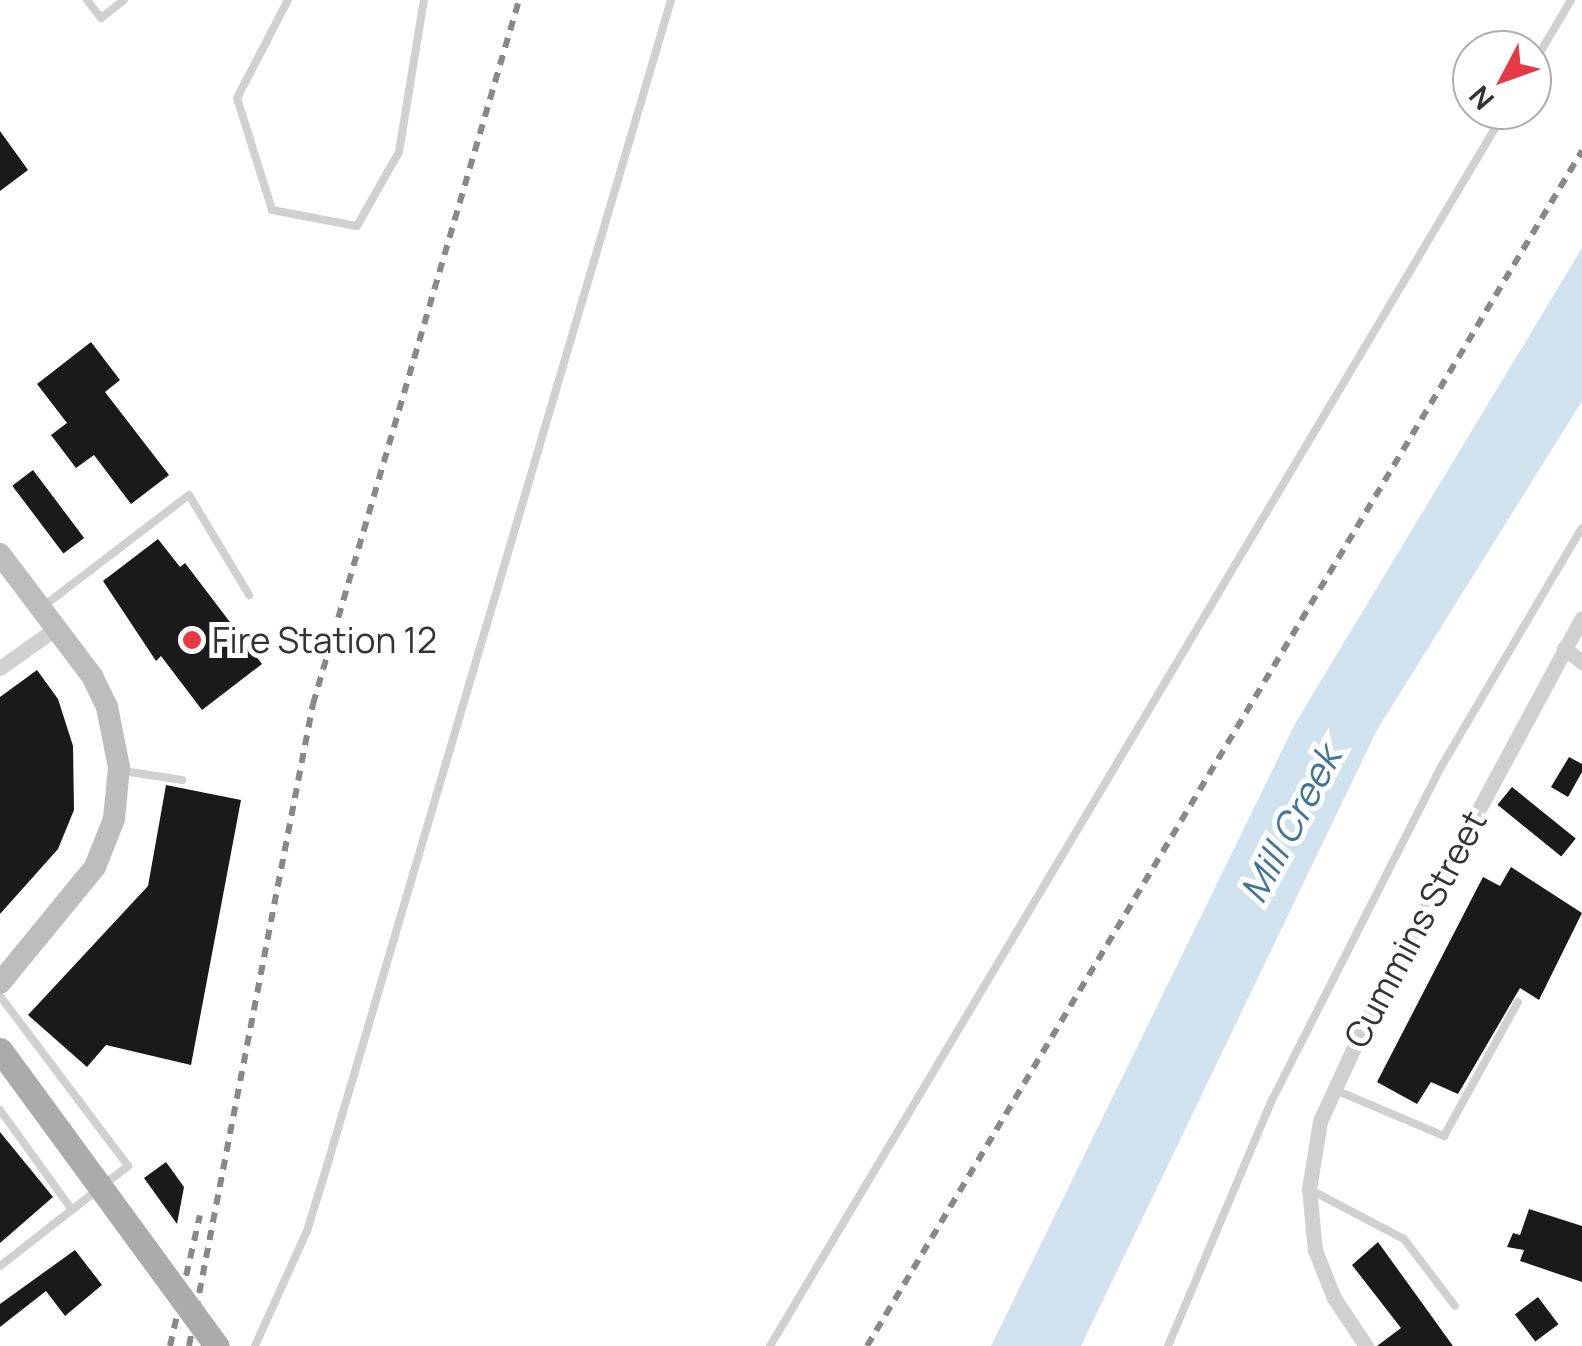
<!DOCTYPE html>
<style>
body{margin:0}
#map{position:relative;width:1582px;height:1346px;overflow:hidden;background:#fff;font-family:Manrope,sans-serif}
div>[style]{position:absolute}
.water>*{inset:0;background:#cfe2ee}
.building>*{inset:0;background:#1a1a1a;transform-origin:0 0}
.service>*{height:8px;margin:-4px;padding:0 4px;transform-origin:4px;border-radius:4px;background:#d0d0d0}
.minor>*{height:15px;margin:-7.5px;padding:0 7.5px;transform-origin:7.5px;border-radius:7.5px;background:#d0d0d0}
.secondary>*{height:22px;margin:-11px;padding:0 11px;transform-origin:11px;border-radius:11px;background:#bdbdbd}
.rail>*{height:6px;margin-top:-3px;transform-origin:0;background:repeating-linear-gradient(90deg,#888 0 10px,transparent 0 18px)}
.primary-bridge>*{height:25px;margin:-12.5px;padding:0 12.5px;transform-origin:12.5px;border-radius:12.5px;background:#ababab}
.dots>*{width:28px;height:28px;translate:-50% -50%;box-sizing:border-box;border:5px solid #fff;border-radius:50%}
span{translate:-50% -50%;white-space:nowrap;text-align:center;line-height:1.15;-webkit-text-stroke:10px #fff;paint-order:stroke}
.poi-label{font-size:35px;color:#333}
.left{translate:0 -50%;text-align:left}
.street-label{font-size:35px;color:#333}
.water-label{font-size:38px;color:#3f7597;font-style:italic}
.north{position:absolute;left:1452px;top:30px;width:100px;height:100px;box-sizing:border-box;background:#fff;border:2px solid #adadad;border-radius:50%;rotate:229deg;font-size:28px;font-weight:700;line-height:40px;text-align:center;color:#333}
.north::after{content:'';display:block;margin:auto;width:35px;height:45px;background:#e63946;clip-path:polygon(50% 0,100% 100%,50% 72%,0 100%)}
</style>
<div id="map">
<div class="water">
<i style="clip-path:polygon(1582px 248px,1582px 401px,1377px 730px,1081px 1346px,991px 1346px,1296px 722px)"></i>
</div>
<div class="building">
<i style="clip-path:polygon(0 131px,28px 170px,0 191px)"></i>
<i style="clip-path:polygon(91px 342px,120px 380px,105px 392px,169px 475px,131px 504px,94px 455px,76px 468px,51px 435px,67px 423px,37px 384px)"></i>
<i style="left:33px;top:470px;width:85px;height:26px;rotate:53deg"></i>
<i style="clip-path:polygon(158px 539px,180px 567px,185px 563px,262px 664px,202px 710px,161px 656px,156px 661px,103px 581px)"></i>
<i style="clip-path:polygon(37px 670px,58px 699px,73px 746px,74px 810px,58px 849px,0 914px,0 697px)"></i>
<i style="clip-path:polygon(1569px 757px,1582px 764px,1582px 772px,1568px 797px,1551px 787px)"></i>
<i style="clip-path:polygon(166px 785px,241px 800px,191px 1065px,106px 1045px,87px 1067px,28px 1015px,148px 886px)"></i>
<i style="left:1512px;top:787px;width:82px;height:23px;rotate:39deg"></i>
<i style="clip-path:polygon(1511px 867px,1582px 913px,1539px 1000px,1520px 988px,1458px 1094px,1431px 1082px,1417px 1104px,1377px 1082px,1483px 877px,1500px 886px)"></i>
<i style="clip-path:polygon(0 1132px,53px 1197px,0 1243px)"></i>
<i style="clip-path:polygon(166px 1162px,184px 1187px,177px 1224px,144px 1178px)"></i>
<i style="clip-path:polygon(1529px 1209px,1582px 1226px,1582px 1282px,1520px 1261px,1524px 1250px,1507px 1247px,1513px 1233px,1520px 1235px)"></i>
<i style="clip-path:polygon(1378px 1242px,1453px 1346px,1377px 1346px,1401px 1328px,1352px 1265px)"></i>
<i style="clip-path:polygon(75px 1250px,102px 1285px,65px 1316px,46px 1291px,0 1327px,0 1304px)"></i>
<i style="left:1538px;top:1297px;width:34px;height:29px;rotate:53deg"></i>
</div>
<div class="service">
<i style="left:87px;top:0;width:23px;rotate:52deg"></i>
<i style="left:101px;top:18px;width:29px;rotate:-38deg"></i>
<i style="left:288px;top:0;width:110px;rotate:117.5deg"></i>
<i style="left:237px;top:98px;width:117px;rotate:72.6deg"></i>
<i style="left:272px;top:210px;width:86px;rotate:10.7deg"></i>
<i style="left:357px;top:226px;width:85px;rotate:-60.4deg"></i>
<i style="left:399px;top:152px;width:154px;rotate:-80.7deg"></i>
<i style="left:1532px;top:66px;width:77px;rotate:-59.4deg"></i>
<i style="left:45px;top:605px;width:181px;rotate:-37.4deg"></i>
<i style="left:189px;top:495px;width:117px;rotate:59deg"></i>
<i style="left:123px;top:771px;width:60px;rotate:8.7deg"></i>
<i style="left:0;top:996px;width:213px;rotate:53deg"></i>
<i style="left:128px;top:1166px;width:162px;rotate:142deg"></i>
<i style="left:1333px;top:1089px;width:121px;rotate:22.9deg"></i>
<i style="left:1444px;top:1136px;width:153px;rotate:-61.1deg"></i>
<i style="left:0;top:1110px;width:123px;rotate:54.2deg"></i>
<i style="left:1309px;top:1189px;width:107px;rotate:27.8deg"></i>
<i style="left:1404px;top:1239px;width:84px;rotate:52.7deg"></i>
<i style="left:255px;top:1346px;width:126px;rotate:-65.7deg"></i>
<i style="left:307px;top:1231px;width:68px;rotate:-72.9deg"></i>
<i style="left:327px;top:1166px;width:1216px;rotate:-73.56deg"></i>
<i style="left:770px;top:1346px;width:1439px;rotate:-59.23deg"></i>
<i style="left:1168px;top:1346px;width:265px;rotate:-67.1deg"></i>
<i style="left:1271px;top:1102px;width:376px;rotate:-63.1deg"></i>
<i style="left:1441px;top:767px;width:277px;rotate:-59.5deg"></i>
</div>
<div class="minor">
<i style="left:1564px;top:648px;width:23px;rotate:38deg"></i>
<i style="left:0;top:668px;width:69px;rotate:-35.5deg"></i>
<i style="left:1366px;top:1346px;width:58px;rotate:-123.7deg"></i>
<i style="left:1334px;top:1298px;width:52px;rotate:-111.6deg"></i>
<i style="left:1315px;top:1250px;width:61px;rotate:-95.6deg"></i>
<i style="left:1309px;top:1189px;width:69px;rotate:-80.8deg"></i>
<i style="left:1320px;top:1121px;width:129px;rotate:-65.2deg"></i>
<i style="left:1374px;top:1004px;width:438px;rotate:-61.7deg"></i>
</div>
<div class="secondary">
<i style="left:0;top:554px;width:153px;rotate:53deg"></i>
<i style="left:92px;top:676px;width:34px;rotate:64deg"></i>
<i style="left:107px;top:707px;width:61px;rotate:78.7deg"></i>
<i style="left:119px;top:767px;width:52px;rotate:95.5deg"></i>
<i style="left:114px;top:819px;width:52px;rotate:111.6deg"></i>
<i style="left:95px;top:867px;width:150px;rotate:129.3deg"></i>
</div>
<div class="rail">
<i style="left:170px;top:1346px;width:134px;rotate:-77.1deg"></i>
<i style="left:189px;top:1346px;width:654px;rotate:-79.07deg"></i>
<i style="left:313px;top:704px;width:734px;rotate:-73.69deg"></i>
<i style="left:867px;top:1346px;width:1393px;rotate:-59.11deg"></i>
</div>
<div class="primary-bridge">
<i style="left:0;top:1050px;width:367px;rotate:53.8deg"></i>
</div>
<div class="dots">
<i style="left:192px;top:640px;background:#e63946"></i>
</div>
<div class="poi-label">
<span class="left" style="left:212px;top:640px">Fire Station 12</span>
</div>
<div class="street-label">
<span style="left:1415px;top:929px;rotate:-62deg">Cummins Street</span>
</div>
<div class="water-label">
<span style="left:1290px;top:824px;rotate:-62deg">Mill Creek</span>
</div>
<div class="north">N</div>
</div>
